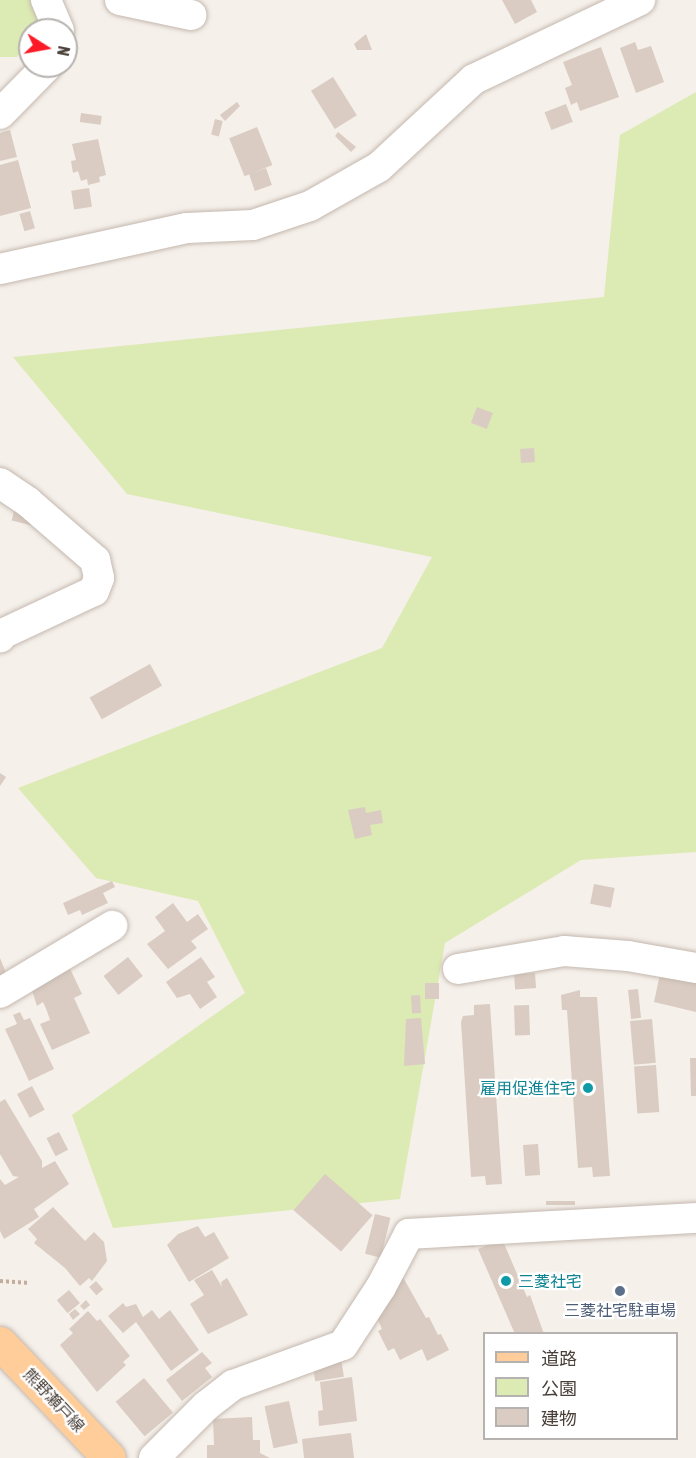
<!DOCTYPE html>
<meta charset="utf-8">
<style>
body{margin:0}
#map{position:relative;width:696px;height:1458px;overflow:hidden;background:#f5f0ea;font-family:"Asap Condensed","Noto Sans JP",sans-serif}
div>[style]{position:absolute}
.green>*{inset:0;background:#dceab3}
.building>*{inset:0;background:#daccc2;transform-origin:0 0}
.path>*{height:4px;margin-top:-2px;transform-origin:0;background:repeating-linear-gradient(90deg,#c3ae9d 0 3px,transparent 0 6px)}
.roads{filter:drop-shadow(0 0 2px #c4b8af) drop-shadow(0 0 2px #c4b8af)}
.minor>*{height:30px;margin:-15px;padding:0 15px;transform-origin:15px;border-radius:15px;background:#fff}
.major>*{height:33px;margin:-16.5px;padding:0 16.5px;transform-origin:16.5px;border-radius:16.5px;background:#ffcd99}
.dots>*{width:16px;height:16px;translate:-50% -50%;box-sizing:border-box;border:3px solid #fff;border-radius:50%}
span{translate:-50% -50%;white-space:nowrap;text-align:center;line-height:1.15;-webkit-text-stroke:4.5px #fff;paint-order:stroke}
.culture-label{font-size:16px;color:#0d838f}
.right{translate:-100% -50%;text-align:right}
.left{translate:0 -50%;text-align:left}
.service-label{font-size:16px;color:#4e5e75}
.street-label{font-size:16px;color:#493f38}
.legend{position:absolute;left:483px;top:1332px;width:195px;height:108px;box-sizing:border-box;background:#fff;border:2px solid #b6b2af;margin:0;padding:8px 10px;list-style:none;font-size:18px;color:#493f38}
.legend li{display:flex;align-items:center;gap:12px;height:30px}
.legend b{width:30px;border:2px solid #b6b2af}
.north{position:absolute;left:18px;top:18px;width:60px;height:60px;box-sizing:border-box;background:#fff;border:2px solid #b6b2af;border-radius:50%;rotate:101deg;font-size:16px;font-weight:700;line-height:24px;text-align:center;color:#493f38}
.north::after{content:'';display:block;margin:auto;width:21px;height:27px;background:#fc1a27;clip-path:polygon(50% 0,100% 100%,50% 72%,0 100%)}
</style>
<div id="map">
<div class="green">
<i style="clip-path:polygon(0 0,51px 0,50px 8px,35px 30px,30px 30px,30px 38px,17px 57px,0 57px)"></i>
<i style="clip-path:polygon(696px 92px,696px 852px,581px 860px,445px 943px,400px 1199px,113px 1228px,72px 1115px,245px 993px,198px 901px,96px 878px,18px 788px,382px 648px,432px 557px,127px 494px,13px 357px,604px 297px,620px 135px)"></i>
</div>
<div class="building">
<i style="clip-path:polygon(502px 0,531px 0,537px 12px,515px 24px)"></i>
<i style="clip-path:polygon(366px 34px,372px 50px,357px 50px,354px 44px)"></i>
<i style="clip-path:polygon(635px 42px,638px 50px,651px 46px,664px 82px,636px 93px,620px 48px)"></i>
<i style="clip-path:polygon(601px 47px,619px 97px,580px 111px,577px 102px,571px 105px,565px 88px,572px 85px,563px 62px)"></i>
<i style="left:333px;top:77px;width:45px;height:26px;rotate:58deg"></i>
<i style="clip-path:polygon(237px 102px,240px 106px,225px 121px,220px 115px)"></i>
<i style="left:566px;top:104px;width:19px;height:23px;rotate:69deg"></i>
<i style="left:81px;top:113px;width:21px;height:9px;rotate:8deg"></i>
<i style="left:215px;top:119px;width:8px;height:16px;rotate:14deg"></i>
<i style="left:257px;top:127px;width:41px;height:30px;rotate:68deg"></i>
<i style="clip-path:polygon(10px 130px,17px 157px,0 161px,0 133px)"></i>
<i style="clip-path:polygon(338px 132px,356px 147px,351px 152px,335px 136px)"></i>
<i style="clip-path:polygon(98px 139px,106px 175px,99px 177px,100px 182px,88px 185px,87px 179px,81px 181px,78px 171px,73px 173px,71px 161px,76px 160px,72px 144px)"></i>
<i style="clip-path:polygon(18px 160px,31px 208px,0 216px,0 165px)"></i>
<i style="left:266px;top:168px;width:18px;height:18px;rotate:71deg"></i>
<i style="left:89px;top:188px;width:19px;height:18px;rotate:81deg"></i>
<i style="left:30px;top:211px;width:18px;height:11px;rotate:74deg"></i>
<i style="left:477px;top:407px;width:17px;height:17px;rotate:21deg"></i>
<i style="left:534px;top:448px;width:14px;height:14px;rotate:86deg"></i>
<i style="left:16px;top:503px;width:21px;height:18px;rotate:14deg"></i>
<i style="left:150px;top:664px;width:25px;height:69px;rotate:61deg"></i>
<i style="clip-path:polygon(0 773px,6px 777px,0 786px)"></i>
<i style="clip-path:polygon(365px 807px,366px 813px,381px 810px,383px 823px,370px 825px,372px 835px,355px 839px,348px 810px)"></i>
<i style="clip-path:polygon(112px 881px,115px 887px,103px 893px,108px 903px,82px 915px,80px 910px,68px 915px,63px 903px)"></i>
<i style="left:594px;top:884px;width:21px;height:20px;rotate:11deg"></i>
<i style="clip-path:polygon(173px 903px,187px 922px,198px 914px,208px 929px,191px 941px,197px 948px,168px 969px,147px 944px,165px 931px,155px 917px)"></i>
<i style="left:128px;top:957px;width:24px;height:31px;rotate:52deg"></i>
<i style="clip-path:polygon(201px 957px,215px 977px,207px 982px,217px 997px,200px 1009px,190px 994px,177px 998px,166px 982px)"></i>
<i style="clip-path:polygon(0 958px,8px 978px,0 981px)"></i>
<i style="clip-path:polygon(66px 960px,82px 994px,74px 998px,90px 1033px,52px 1050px,40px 1024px,50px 1020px,47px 1011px,43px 1002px,37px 1006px,28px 978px)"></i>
<i style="left:535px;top:973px;width:15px;height:21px;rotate:86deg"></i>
<i style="clip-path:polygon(660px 974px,696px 982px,696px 1012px,654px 1002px)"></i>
<i style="left:425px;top:983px;width:14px;height:16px"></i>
<i style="left:638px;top:989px;width:29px;height:10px;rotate:84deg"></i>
<i style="clip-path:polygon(580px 990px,580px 997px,597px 997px,610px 1176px,593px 1177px,592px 1167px,578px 1168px,567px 1010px,562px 1010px,561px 995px)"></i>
<i style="left:420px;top:995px;width:18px;height:9px;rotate:87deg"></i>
<i style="clip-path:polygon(490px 1004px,502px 1184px,486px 1185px,485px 1176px,471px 1177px,461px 1022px,463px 1016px,474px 1015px,474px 1005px)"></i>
<i style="left:529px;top:1005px;width:30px;height:15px;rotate:88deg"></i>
<i style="clip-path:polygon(20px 1012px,24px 1020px,30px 1018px,54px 1069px,29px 1081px,5px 1029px,17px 1024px,13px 1015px)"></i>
<i style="clip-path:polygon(421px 1018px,425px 1064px,404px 1066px,406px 1019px)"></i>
<i style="left:652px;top:1019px;width:44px;height:22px;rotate:85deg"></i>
<i style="clip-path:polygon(690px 1058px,696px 1058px,696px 1096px,691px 1096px)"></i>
<i style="left:656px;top:1065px;width:47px;height:22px;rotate:86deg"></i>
<i style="left:32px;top:1086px;width:27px;height:17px;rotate:62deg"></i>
<i style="clip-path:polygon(5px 1099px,42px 1161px,42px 1168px,55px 1161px,69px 1184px,34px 1209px,39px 1217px,4px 1239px,0 1231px,0 1179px,5px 1185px,19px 1177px,13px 1176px,0 1154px,0 1102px)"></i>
<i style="left:59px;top:1132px;width:20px;height:14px;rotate:63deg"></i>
<i style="left:538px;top:1144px;width:31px;height:15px;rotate:86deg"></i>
<i style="left:325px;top:1174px;width:63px;height:48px;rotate:41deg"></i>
<i style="left:575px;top:1201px;width:4px;height:29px;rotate:90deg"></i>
<i style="clip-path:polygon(53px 1207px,85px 1241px,94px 1232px,104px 1242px,107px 1261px,92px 1281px,89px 1278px,80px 1286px,65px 1268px,34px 1243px,37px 1239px,28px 1229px)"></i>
<i style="left:375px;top:1214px;width:16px;height:41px;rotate:14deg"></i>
<i style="clip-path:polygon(198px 1226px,205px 1237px,214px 1232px,229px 1258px,189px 1282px,167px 1245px,178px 1234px)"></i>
<i style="clip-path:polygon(502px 1239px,527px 1297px,530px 1295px,544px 1334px,515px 1334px,478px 1249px)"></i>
<i style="left:475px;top:1242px;width:5px;height:44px;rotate:90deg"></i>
<i style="clip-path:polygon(212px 1270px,222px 1287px,221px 1282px,227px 1278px,248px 1315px,208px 1334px,190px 1304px,204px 1295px,194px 1280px)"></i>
<i style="clip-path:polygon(400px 1272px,426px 1318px,429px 1317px,438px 1335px,441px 1334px,449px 1350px,427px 1361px,422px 1349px,400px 1360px,394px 1348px,388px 1351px,378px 1331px,382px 1329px,371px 1305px)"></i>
<i style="left:96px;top:1281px;width:11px;height:9px;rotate:49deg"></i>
<i style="left:69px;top:1290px;width:17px;height:16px;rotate:50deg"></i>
<i style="clip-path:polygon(86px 1300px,90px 1305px,84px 1310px,80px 1306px)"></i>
<i style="clip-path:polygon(123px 1303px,126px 1307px,136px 1304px,143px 1317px,152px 1310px,159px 1319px,170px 1310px,199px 1350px,171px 1371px,136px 1322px,123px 1333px,108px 1316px)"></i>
<i style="clip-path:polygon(75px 1309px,80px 1314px,73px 1320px,69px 1314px)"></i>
<i style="clip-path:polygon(88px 1311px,97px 1321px,100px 1319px,130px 1356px,123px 1362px,126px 1365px,97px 1392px,60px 1345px,73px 1333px,69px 1329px)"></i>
<i style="clip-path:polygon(202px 1352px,212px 1363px,205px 1368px,212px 1377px,182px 1401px,166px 1380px)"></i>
<i style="left:340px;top:1352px;width:25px;height:29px;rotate:81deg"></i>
<i style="clip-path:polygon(352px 1377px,357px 1421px,319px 1426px,318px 1411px,323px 1410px,320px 1382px)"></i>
<i style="left:144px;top:1378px;width:45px;height:37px;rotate:50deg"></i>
<i style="left:289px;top:1401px;width:43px;height:25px;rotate:78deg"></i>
<i style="clip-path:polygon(252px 1417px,253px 1440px,260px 1440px,260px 1453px,270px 1458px,207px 1458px,207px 1445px,214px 1445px,213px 1419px)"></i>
<i style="clip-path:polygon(351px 1433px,354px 1458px,304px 1458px,302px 1439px)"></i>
</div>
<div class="path">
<i style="left:0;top:1281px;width:30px;rotate:4deg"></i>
</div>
<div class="roads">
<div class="minor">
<i style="left:46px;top:0;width:33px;rotate:67deg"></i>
<i style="left:120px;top:0;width:73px;rotate:11.9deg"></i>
<i style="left:0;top:114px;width:67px;rotate:-45.6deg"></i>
<i style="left:0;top:269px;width:191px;rotate:-12.4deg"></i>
<i style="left:187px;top:228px;width:66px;rotate:-2.6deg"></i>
<i style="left:253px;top:225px;width:60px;rotate:-18.4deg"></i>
<i style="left:310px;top:206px;width:79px;rotate:-29.5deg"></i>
<i style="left:379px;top:167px;width:129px;rotate:-42.8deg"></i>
<i style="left:474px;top:79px;width:184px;rotate:-25.4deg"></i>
<i style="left:0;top:483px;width:34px;rotate:34deg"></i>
<i style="left:28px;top:502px;width:89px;rotate:40.9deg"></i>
<i style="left:95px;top:560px;width:18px;rotate:77deg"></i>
<i style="left:99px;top:578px;width:14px;rotate:111deg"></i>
<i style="left:94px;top:591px;width:102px;rotate:154.9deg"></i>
<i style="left:2px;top:634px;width:4px;rotate:117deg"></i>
<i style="left:458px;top:969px;width:108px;rotate:-9.6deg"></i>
<i style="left:564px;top:951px;width:64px;rotate:4.5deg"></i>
<i style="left:628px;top:956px;width:69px;rotate:10deg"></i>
<i style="left:0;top:993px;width:131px;rotate:-30.9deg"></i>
<i style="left:154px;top:1458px;width:74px;rotate:-45deg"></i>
<i style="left:206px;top:1406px;width:34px;rotate:-38deg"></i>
<i style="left:233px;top:1385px;width:117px;rotate:-20deg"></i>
<i style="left:343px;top:1345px;width:69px;rotate:-56.8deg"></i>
<i style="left:381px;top:1287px;width:60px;rotate:-62.2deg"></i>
<i style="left:409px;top:1234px;width:287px;rotate:-3.2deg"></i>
</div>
<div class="major">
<i style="left:0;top:1343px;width:158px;rotate:46.5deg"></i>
</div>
</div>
<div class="dots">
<i style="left:588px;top:1088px;background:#0f9aa8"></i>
<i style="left:506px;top:1281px;background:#0f9aa8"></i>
<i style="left:620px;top:1291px;background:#5c6f8a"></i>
</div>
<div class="culture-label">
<span class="right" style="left:576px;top:1088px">雇用促進住宅</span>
<span class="left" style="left:518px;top:1281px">三菱社宅</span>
</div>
<div class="service-label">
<span style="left:620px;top:1310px">三菱社宅駐車場</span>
</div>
<div class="street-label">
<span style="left:54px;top:1400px;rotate:47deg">熊野瀬戸線</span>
</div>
<ul class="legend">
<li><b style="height:8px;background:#ffcd99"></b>道路</li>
<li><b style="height:16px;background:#dceab3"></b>公園</li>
<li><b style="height:16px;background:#daccc2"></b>建物</li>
</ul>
<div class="north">N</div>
</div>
